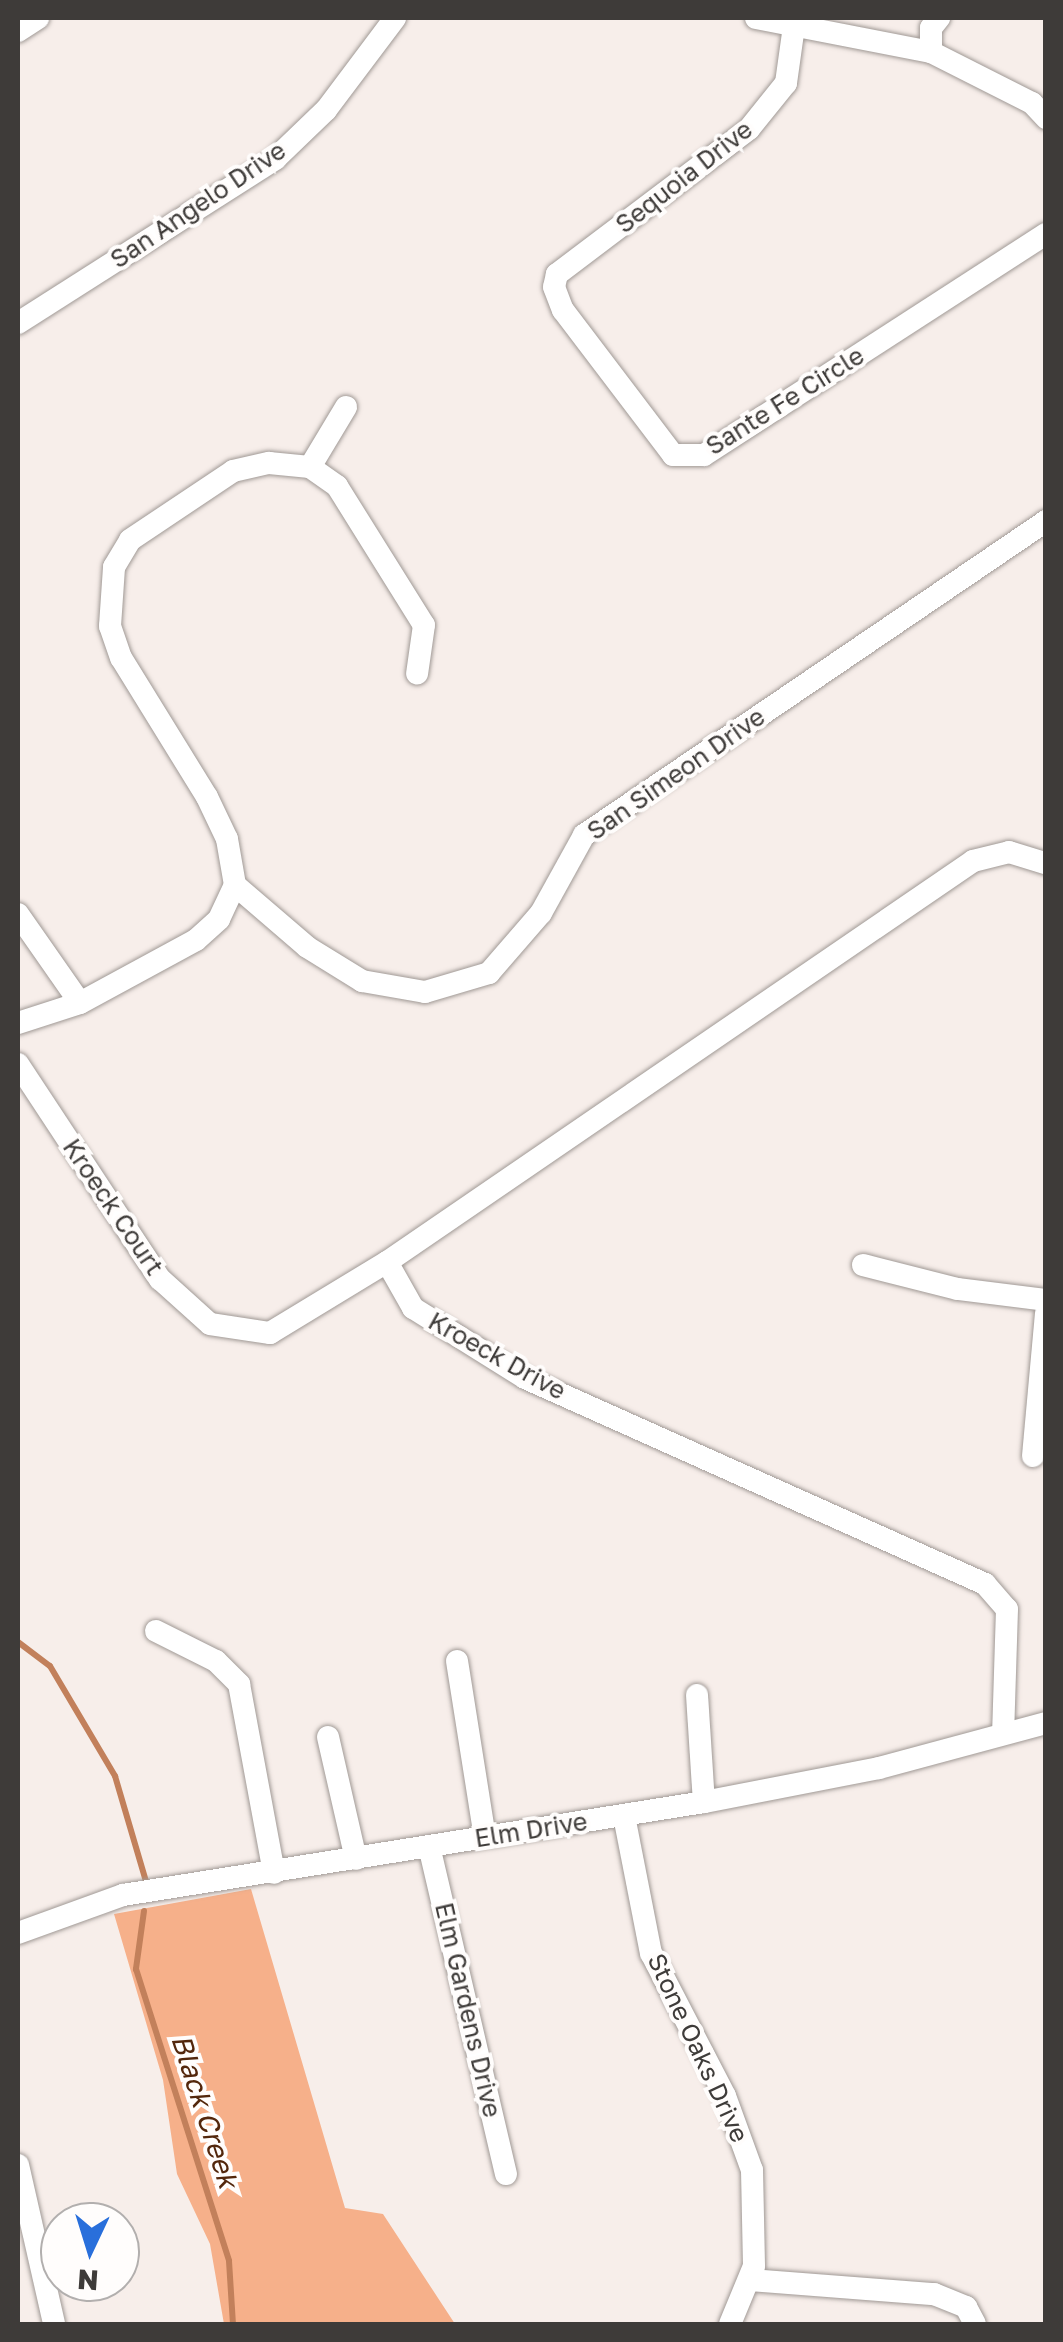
<!DOCTYPE html>
<style>
body{margin:0}
#map{position:relative;width:1063px;height:2342px;overflow:hidden;background:#f7eeea;font-family:"Golos Text",sans-serif}
div>[style]{position:absolute}
.forest>*{inset:0;background:#f6b08a}
.stream>*{height:6px;margin:-3px;padding:0 3px;transform-origin:3px;border-radius:3px;background:#c2805b}
.roads{filter:drop-shadow(0 0 2px #a09995) drop-shadow(0 0 2px #a09995)}
.minor>*{height:22px;margin:-11px;padding:0 11px;transform-origin:11px;border-radius:11px;background:#fff}
span{translate:-50% -50%;white-space:nowrap;text-align:center;line-height:1.15;-webkit-text-stroke:8px #fffdfc;paint-order:stroke}
.street-label{font-size:25px;color:#3e3b39}
.water-label{font-size:28px;color:#53270c;font-style:italic}
.frame{position:absolute;inset:0;border:20px solid #3e3b39;pointer-events:none}
.north{position:absolute;left:40px;top:2202px;width:100px;height:100px;box-sizing:border-box;background:#fffdfc;border:2px solid #b2afae;border-radius:50%;rotate:184deg;font-size:28px;font-weight:700;line-height:40px;text-align:center;color:#3e3b39}
.north::after{content:'';display:block;margin:auto;width:35px;height:45px;background:#296fdb;clip-path:polygon(50% 0,100% 100%,50% 72%,0 100%)}
</style>
<div id="map">
<div class="forest">
<i style="clip-path:polygon(251px 1889px,345px 2208px,383px 2214px,455px 2324px,224px 2324px,210px 2244px,177px 2174px,163px 2080px,114px 1914px)"></i>
</div>
<div class="stream">
<i style="left:18px;top:1642px;width:40px;rotate:37deg"></i>
<i style="left:50px;top:1666px;width:128px;rotate:59.4deg"></i>
<i style="left:115px;top:1776px;width:109px;rotate:73.6deg"></i>
<i style="left:144px;top:1911px;width:59px;rotate:97.9deg"></i>
<i style="left:136px;top:1969px;width:306px;rotate:72.3deg"></i>
<i style="left:229px;top:2261px;width:63px;rotate:86.4deg"></i>
</div>
<div class="roads">
<div class="minor">
<i style="left:756px;top:18px;width:178px;rotate:11deg"></i>
<i style="left:931px;top:52px;width:113px;rotate:26.8deg"></i>
<i style="left:1032px;top:103px;width:21px;rotate:47deg"></i>
<i style="left:794px;top:26px;width:58px;rotate:98deg"></i>
<i style="left:786px;top:83px;width:59px;rotate:128.8deg"></i>
<i style="left:749px;top:129px;width:241px;rotate:142.9deg"></i>
<i style="left:557px;top:274px;width:13px;rotate:103deg"></i>
<i style="left:554px;top:287px;width:25px;rotate:69deg"></i>
<i style="left:563px;top:310px;width:182px;rotate:52.8deg"></i>
<i style="left:673px;top:455px;width:31px"></i>
<i style="left:704px;top:455px;width:407px;rotate:-32.9deg"></i>
<i style="left:18px;top:31px;width:24px;rotate:-33deg"></i>
<i style="left:931px;top:52px;width:24px;rotate:-90deg"></i>
<i style="left:931px;top:28px;width:13px;rotate:-51deg"></i>
<i style="left:18px;top:323px;width:305px;rotate:-32.5deg"></i>
<i style="left:275px;top:159px;width:71px;rotate:-43.9deg"></i>
<i style="left:326px;top:110px;width:115px;rotate:-53.1deg"></i>
<i style="left:310px;top:467px;width:33px;rotate:35deg"></i>
<i style="left:337px;top:486px;width:164px;rotate:58deg"></i>
<i style="left:424px;top:625px;width:49px;rotate:98.1deg"></i>
<i style="left:235px;top:885px;width:95px;rotate:40.7deg"></i>
<i style="left:307px;top:947px;width:65px;rotate:31.7deg"></i>
<i style="left:362px;top:981px;width:64px;rotate:9.9deg"></i>
<i style="left:425px;top:992px;width:67px;rotate:-16.5deg"></i>
<i style="left:489px;top:973px;width:79px;rotate:-49.1deg"></i>
<i style="left:541px;top:913px;width:89px;rotate:-61.1deg"></i>
<i style="left:584px;top:835px;width:559px;rotate:-34.2deg"></i>
<i style="left:235px;top:885px;width:47px;rotate:-99.9deg"></i>
<i style="left:227px;top:839px;width:47px;rotate:-115.5deg"></i>
<i style="left:207px;top:797px;width:163px;rotate:-121.7deg"></i>
<i style="left:121px;top:658px;width:34px;rotate:-109deg"></i>
<i style="left:110px;top:626px;width:59px;rotate:-86.1deg"></i>
<i style="left:114px;top:567px;width:31px;rotate:-59deg"></i>
<i style="left:130px;top:540px;width:124px;rotate:-33.8deg"></i>
<i style="left:233px;top:471px;width:37px;rotate:-13deg"></i>
<i style="left:269px;top:463px;width:41px;rotate:5.6deg"></i>
<i style="left:310px;top:467px;width:70px;rotate:-59deg"></i>
<i style="left:18px;top:914px;width:108px;rotate:55.1deg"></i>
<i style="left:18px;top:1023px;width:65px;rotate:-17.9deg"></i>
<i style="left:80px;top:1003px;width:132px;rotate:-28.5deg"></i>
<i style="left:196px;top:940px;width:31px;rotate:-42deg"></i>
<i style="left:219px;top:919px;width:38px;rotate:-65deg"></i>
<i style="left:18px;top:1064px;width:258px;rotate:56.6deg"></i>
<i style="left:160px;top:1279px;width:67px;rotate:42deg"></i>
<i style="left:210px;top:1324px;width:61px;rotate:8.5deg"></i>
<i style="left:270px;top:1333px;width:137px;rotate:-31.3deg"></i>
<i style="left:387px;top:1262px;width:710px;rotate:-34.38deg"></i>
<i style="left:973px;top:861px;width:37px;rotate:-14deg"></i>
<i style="left:1009px;top:852px;width:39px;rotate:17deg"></i>
<i style="left:387px;top:1262px;width:53px;rotate:60.5deg"></i>
<i style="left:413px;top:1308px;width:132px;rotate:32deg"></i>
<i style="left:525px;top:1378px;width:504px;rotate:24.12deg"></i>
<i style="left:985px;top:1584px;width:33px;rotate:49deg"></i>
<i style="left:1007px;top:1609px;width:124px;rotate:91.8deg"></i>
<i style="left:863px;top:1265px;width:98px;rotate:14.2deg"></i>
<i style="left:958px;top:1289px;width:89px;rotate:7.1deg"></i>
<i style="left:1033px;top:1456px;width:143px;rotate:-84.8deg"></i>
<i style="left:156px;top:1631px;width:67px;rotate:26.6deg"></i>
<i style="left:216px;top:1661px;width:33px;rotate:45deg"></i>
<i style="left:239px;top:1684px;width:192px;rotate:79.5deg"></i>
<i style="left:457px;top:1661px;width:178px;rotate:81deg"></i>
<i style="left:697px;top:1695px;width:107px;rotate:86.3deg"></i>
<i style="left:328px;top:1737px;width:125px;rotate:77.1deg"></i>
<i style="left:624px;top:1816px;width:140px;rotate:78.9deg"></i>
<i style="left:651px;top:1953px;width:161px;rotate:62.6deg"></i>
<i style="left:725px;top:2096px;width:79px;rotate:70deg"></i>
<i style="left:752px;top:2170px;width:96px;rotate:88.8deg"></i>
<i style="left:754px;top:2266px;width:63px;rotate:112.5deg"></i>
<i style="left:429px;top:1846px;width:337px;rotate:76.8deg"></i>
<i style="left:18px;top:1933px;width:112px;rotate:-19.9deg"></i>
<i style="left:123px;top:1895px;width:588px;rotate:-9.09deg"></i>
<i style="left:704px;top:1802px;width:178px;rotate:-11deg"></i>
<i style="left:879px;top:1768px;width:173px;rotate:-15.1deg"></i>
<i style="left:18px;top:2165px;width:163px;rotate:77.2deg"></i>
<i style="left:750px;top:2280px;width:185px;rotate:4.4deg"></i>
<i style="left:934px;top:2294px;width:35px;rotate:22deg"></i>
<i style="left:966px;top:2307px;width:19px;rotate:62deg"></i>
</div>
</div>
<div class="street-label">
<span style="left:684px;top:177px;rotate:-38deg">Sequoia Drive</span>
<span style="left:198px;top:205px;rotate:-34deg">San Angelo Drive</span>
<span style="left:785px;top:401px;rotate:-32deg">Sante Fe Circle</span>
<span style="left:676px;top:774px;rotate:-35deg">San Simeon Drive</span>
<span style="left:113px;top:1207px;rotate:56deg">Kroeck Court</span>
<span style="left:497px;top:1356px;rotate:29deg">Kroeck Drive</span>
<span style="left:531px;top:1830px;rotate:-9deg">Elm Drive</span>
<span style="left:468px;top:2010px;rotate:77deg">Elm Gardens Drive</span>
<span style="left:698px;top:2048px;rotate:65deg">Stone Oaks Drive</span>
</div>
<div class="water-label">
<span style="left:205px;top:2111px;rotate:72deg">Black Creek</span>
</div>
<div class="frame"></div>
<div class="north">N</div>
</div>
